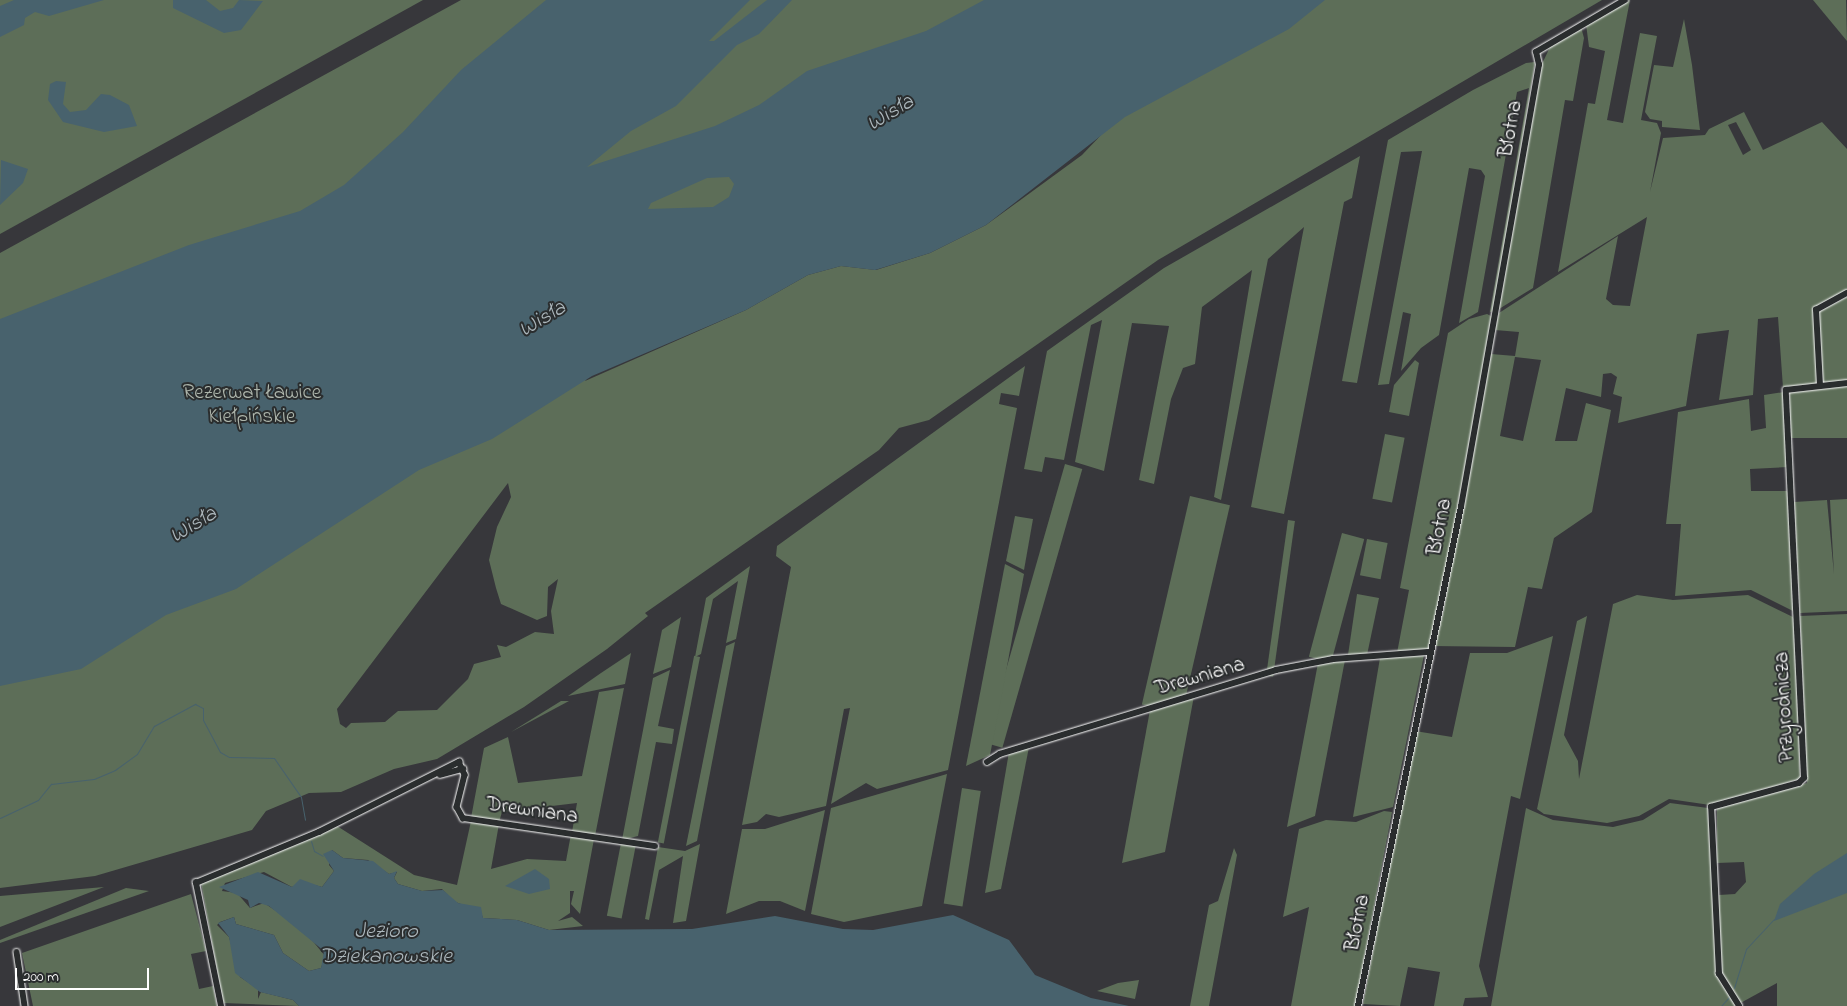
<!DOCTYPE html>
<meta charset="utf-8">
<style>
body{margin:0}
#map{position:relative;width:1847px;height:1006px;overflow:hidden;background:#37373b;font-family:"Indie Flower",sans-serif}
div>[style]{position:absolute}
.green>*{inset:0;background:#5d6e58;transform-origin:0 0}
.water>*{inset:0;background:#48626d}
.stream>*{height:1px;margin:-0.5px;padding:0 0.5px;transform-origin:0.5px;border-radius:0.5px;background:#48626d}
.roads{filter:drop-shadow(0 0 1px #fff) drop-shadow(0 0 1px #fff)}
.minor>*{height:5.5px;margin:-2.75px;padding:0 2.75px;transform-origin:2.75px;border-radius:2.75px;background:#2a2d2e}
span{translate:-50% -50%;white-space:nowrap;text-align:center;line-height:1.15;-webkit-text-stroke:4px #2a2d2e;paint-order:stroke}
.street-label{font-size:21px;color:#fff}
.park-label{font-size:21px;color:#aeb6ac}
.water-label{font-size:22px;color:#adb8bd;font-style:italic}
.scale{position:absolute;left:15px;top:968px;width:134px;height:22px;box-sizing:border-box;border:2px solid #fff;border-top:0;padding-left:6px;font-size:15px;line-height:18px;white-space:nowrap;color:#fff;-webkit-text-stroke:4px #2a2d2e;paint-order:stroke}
</style>
<div id="map">
<div class="green">
<i style="clip-path:polygon(0 0,423px 0,0 234px)"></i>
<i style="clip-path:polygon(evenodd,461px 0,1602px 0,1158px 260px,929px 420px,899px 428px,879px 450px,645px 613px,648px 616px,607px 649px,524px 707px,437px 759px,394px 769px,341px 792px,309px 793px,266px 811px,252px 830px,95px 876px,0 888px,0 253px,461px 0,1103px 133px,1082px 155px,986px 225px,930px 253px,876px 270px,841px 266px,808px 275px,746px 310px,585px 381px,625px 328px,1103px 133px,461px 0,508px 483px,511px 497px,497px 527px,489px 560px,496px 588px,501px 604px,537px 620px,547px 616px,548px 587px,558px 579px,551px 611px,554px 634px,535px 632px,506px 647px,497px 645px,501px 657px,474px 664px,468px 679px,437px 710px,398px 711px,385px 722px,351px 723px,346px 728px,340px 724px,337px 709px,508px 483px)"></i>
<i style="clip-path:polygon(evenodd,1630px 0,1607px 120px,1623px 123px,1640px 33px,1657px 36px,1641px 120px,1657px 123px,1661px 133px,1650px 192px,1663px 138px,1705px 135px,1709px 129px,1744px 112px,1763px 150px,1822px 122px,1847px 149px,1847px 290px,1813px 310px,1818px 384px,1783px 388px,1778px 317px,1758px 319px,1753px 395px,1719px 400px,1729px 330px,1697px 334px,1686px 406px,1618px 423px,1622px 397px,1613px 394px,1617px 377px,1611px 373px,1603px 374px,1601px 397px,1566px 388px,1555px 441px,1577px 441px,1586px 403px,1611px 410px,1592px 512px,1554px 538px,1542px 589px,1528px 587px,1515px 647px,1432px 646px,1443px 613px,1491px 354px,1515px 356px,1519px 332px,1495px 330px,1499px 313px,1618px 236px,1606px 299px,1613px 305px,1630px 306px,1647px 217px,1558px 272px,1588px 103px,1595px 104px,1605px 51px,1589px 47px,1586px 24px,1630px 0,1736px 122px,1751px 150px,1743px 155px,1728px 125px,1736px 122px,1630px 0,1515px 357px,1541px 360px,1523px 441px,1500px 436px,1515px 357px)"></i>
<i style="clip-path:polygon(1813px 0,1846px 0,1847px 41px)"></i>
<i style="clip-path:polygon(1684px 19px,1692px 65px,1700px 130px,1662px 127px,1662px 121px,1650px 119px,1645px 112px,1654px 65px,1673px 67px)"></i>
<i style="clip-path:polygon(1581px 27px,1584px 38px,1573px 101px,1565px 100px,1533px 288px,1499px 309px,1541px 66px,1551px 45px)"></i>
<i style="clip-path:polygon(1535px 62px,1494px 311px,1490px 312px,1529px 88px,1517px 92px,1478px 312px,1459px 323px,1485px 176px,1481px 170px,1469px 168px,1439px 335px,1421px 348px,1401px 371px,1411px 314px,1403px 312px,1389px 384px,1378px 385px,1422px 151px,1401px 152px,1357px 383px,1342px 381px,1388px 140px,1473px 90px,1526px 63px)"></i>
<i style="clip-path:polygon(1360px 156px,1352px 198px,1344px 202px,1284px 514px,1251px 507px,1304px 227px,1268px 259px,1221px 500px,1214px 497px,1252px 270px,1202px 307px,1195px 364px,1183px 368px,1171px 399px,1154px 484px,1139px 480px,1169px 326px,1132px 323px,1104px 471px,1075px 462px,1102px 320px,1091px 325px,1064px 460px,1045px 457px,1042px 472px,1024px 469px,1047px 351px,1164px 268px)"></i>
<i style="clip-path:polygon(1847px 297px,1847px 381px,1823px 383px,1818px 312px)"></i>
<i style="clip-path:polygon(1487px 314px,1493px 317px,1435px 628px,1428px 651px,1397px 653px,1409px 590px,1400px 588px,1448px 333px,1469px 319px)"></i>
<i style="clip-path:polygon(1415px 360px,1419px 363px,1409px 416px,1389px 412px,1394px 385px)"></i>
<i style="clip-path:polygon(1025px 366px,1019px 396px,1001px 393px,999px 404px,1017px 408px,948px 770px,877px 789px,866px 783px,831px 804px,850px 708px,844px 709px,826px 806px,779px 817px,766px 814px,757px 822px,742px 825px,791px 567px,776px 556px,777px 546px)"></i>
<i style="left:1847px;top:385px;width:53px;height:57px;rotate:90deg"></i>
<i style="clip-path:polygon(1784px 392px,1788px 467px,1750px 469px,1751px 491px,1789px 491px,1795px 612px,1751px 590px,1675px 596px,1681px 524px,1666px 524px,1678px 412px,1749px 399px,1751px 431px,1766px 428px,1764px 395px)"></i>
<i style="left:1385px;top:434px;width:20px;height:66px;rotate:11deg"></i>
<i style="left:1065px;top:464px;width:18px;height:290px;rotate:16deg"></i>
<i style="left:1190px;top:496px;width:41px;height:214px;rotate:13deg"></i>
<i style="clip-path:polygon(1847px 499px,1847px 611px,1800px 613px,1794px 502px,1827px 500px,1834px 574px,1830px 500px)"></i>
<i style="clip-path:polygon(1015px 516px,1033px 519px,1024px 570px,1006px 561px)"></i>
<i style="left:1288px;top:520px;width:7px;height:157px;rotate:8deg"></i>
<i style="left:1342px;top:533px;width:23px;height:128px;rotate:15deg"></i>
<i style="left:1367px;top:539px;width:21px;height:37px;rotate:11deg"></i>
<i style="clip-path:polygon(1005px 564px,1024px 574px,1001px 699px,990px 755px,966px 766px)"></i>
<i style="clip-path:polygon(750px 566px,736px 639px,726px 643px,738px 581px,713px 599px,701px 654px,695px 657px,706px 598px)"></i>
<i style="clip-path:polygon(1357px 594px,1379px 598px,1367px 655px,1348px 655px)"></i>
<i style="clip-path:polygon(1637px 595px,1673px 600px,1748px 595px,1795px 618px,1800px 779px,1710px 805px,1669px 799px,1639px 816px,1607px 823px,1544px 814px,1537px 809px,1577px 621px,1587px 616px,1564px 735px,1578px 761px,1579px 779px,1613px 604px)"></i>
<i style="clip-path:polygon(1847px 614px,1847px 1006px,1777px 1006px,1777px 983px,1735px 1006px,1491px 1006px,1526px 808px,1553px 820px,1613px 827px,1643px 820px,1670px 803px,1708px 808px,1714px 916px,1719px 910px,1719px 895px,1735px 894px,1746px 882px,1744px 862px,1717px 863px,1717px 808px,1807px 783px,1800px 616px)"></i>
<i style="clip-path:polygon(681px 617px,671px 667px,653px 674px,662px 630px)"></i>
<i style="clip-path:polygon(1553px 636px,1520px 799px,1511px 796px,1479px 966px,1488px 997px,1465px 998px,1463px 1006px,1434px 1006px,1440px 972px,1408px 967px,1400px 1006px,1363px 1004px,1415px 731px,1452px 737px,1470px 653px,1507px 653px)"></i>
<i style="clip-path:polygon(735px 642px,697px 841px,686px 846px,726px 646px)"></i>
<i style="clip-path:polygon(631px 653px,625px 684px,568px 696px,601px 673px)"></i>
<i style="clip-path:polygon(1424px 655px,1393px 807px,1353px 817px,1380px 658px)"></i>
<i style="left:700px;top:657px;width:190px;height:6px;rotate:101deg"></i>
<i style="clip-path:polygon(1345px 660px,1315px 816px,1287px 827px,1318px 663px)"></i>
<i style="clip-path:polygon(670px 670px,658px 726px,674px 729px,672px 744px,656px 742px,638px 836px,622px 840px,653px 678px)"></i>
<i style="clip-path:polygon(624px 688px,595px 836px,572px 832px,577px 803px,502px 812px,499px 822px,471px 818px,484px 748px,508px 737px,518px 783px,582px 776px,599px 692px)"></i>
<i style="clip-path:polygon(1194px 696px,1165px 852px,1122px 863px,1150px 710px)"></i>
<i style="clip-path:polygon(562px 701px,569px 701px,511px 732px,561px 701px)"></i>
<i style="clip-path:polygon(1029px 747px,1001px 889px,985px 893px,1009px 752px)"></i>
<i style="clip-path:polygon(947px 774px,922px 906px,844px 922px,811px 914px,831px 808px)"></i>
<i style="left:962px;top:788px;width:19px;height:117px;rotate:9deg"></i>
<i style="clip-path:polygon(825px 810px,805px 911px,780px 901px,759px 901px,726px 914px,742px 829px,765px 829px)"></i>
<i style="clip-path:polygon(1384px 811px,1392px 812px,1355px 1006px,1291px 1006px,1309px 907px,1283px 917px,1299px 829px,1326px 820px,1356px 822px)"></i>
<i style="clip-path:polygon(471px 821px,499px 824px,491px 869px,527px 859px,566px 861px,571px 834px,594px 839px,580px 914px,571px 904px,574px 891px,570px 891px,570px 913px,558px 921px,572px 917px,583px 926px,549px 930px,517px 920px,483px 918px,481px 912px,453px 901px,442px 889px,422px 891px,398px 884px,394px 878px,397px 872px,389px 874px,368px 860px,343px 858px,332px 850px,329px 865px,334px 871px,322px 887px,303px 882px,292px 887px,264px 872px,225px 883px,222px 891px,237px 893px,250px 908px,264px 903px,302px 928px,325px 956px,321px 968px,309px 971px,283px 953px,274px 935px,236px 924px,234px 917px,220px 922px,217px 925px,229px 937px,240px 977px,258px 989px,258px 999px,261px 992px,293px 1000px,299px 1006px,223px 1003px,201px 882px,337px 826px,414px 875px,457px 885px)"></i>
<i style="left:621px;top:843px;width:15px;height:74px;rotate:11deg"></i>
<i style="clip-path:polygon(700px 844px,686px 921px,673px 923px,683px 856px,659px 870px,649px 920px,645px 919px,658px 847px,685px 851px)"></i>
<i style="clip-path:polygon(1234px 848px,1237px 855px,1209px 1006px,1190px 1006px,1209px 905px,1218px 901px)"></i>
<i style="clip-path:polygon(104px 887px,0 927px,0 896px)"></i>
<i style="clip-path:polygon(126px 888px,149px 891px,0 943px,0 940px)"></i>
<i style="clip-path:polygon(191px 894px,206px 951px,191px 954px,199px 989px,213px 986px,217px 1006px,33px 1006px,22px 953px)"></i>
<i style="clip-path:polygon(1139px 980px,1135px 999px,1097px 991px,1118px 983px)"></i>
</div>
<div class="water">
<i style="clip-path:polygon(14px 0,104px 0,49px 16px,35px 12px,25px 18px,24px 25px,0 37px,0 6px)"></i>
<i style="clip-path:polygon(173px 0,206px 0,220px 11px,233px 8px,239px 0,263px 1px,241px 30px,224px 33px,173px 8px)"></i>
<i style="clip-path:polygon(evenodd,546px 0,750px 0,709px 41px,714px 41px,767px 0,792px 0,759px 34px,737px 45px,676px 106px,631px 131px,587px 167px,715px 126px,759px 105px,807px 71px,926px 31px,984px 0,1325px 0,1289px 29px,1125px 117px,986px 225px,930px 253px,875px 270px,841px 266px,808px 275px,746px 310px,592px 376px,492px 439px,419px 470px,236px 589px,166px 615px,81px 669px,0 686px,0 319px,189px 245px,300px 211px,344px 185px,403px 132px,461px 70px,546px 0,729px 177px,734px 184px,729px 197px,713px 207px,648px 209px,651px 203px,707px 178px,729px 177px)"></i>
<i style="clip-path:polygon(56px 81px,66px 82px,63px 104px,70px 112px,86px 110px,101px 94px,110px 95px,129px 105px,137px 126px,104px 132px,63px 122px,48px 100px,50px 84px)"></i>
<i style="clip-path:polygon(1px 160px,28px 169px,23px 183px,0 205px)"></i>
<i style="clip-path:polygon(332px 850px,343px 858px,373px 861px,389px 874px,397px 871px,394px 878px,398px 884px,422px 891px,443px 890px,458px 903px,481px 907px,483px 918px,517px 920px,549px 930px,692px 929px,775px 916px,843px 929px,873px 930px,953px 915px,1009px 940px,1035px 975px,1091px 998px,1129px 1006px,299px 1006px,293px 1000px,260px 992px,235px 973px,229px 937px,218px 923px,234px 917px,236px 924px,274px 935px,283px 953px,309px 971px,321px 968px,324px 951px,269px 906px,259px 903px,250px 908px,248px 900px,219px 887px,258px 872px,292px 887px,300px 879px,322px 887px,334px 871px,323px 854px)"></i>
<i style="clip-path:polygon(1847px 853px,1847px 893px,1774px 921px,1780px 904px,1814px 874px)"></i>
<i style="clip-path:polygon(535px 869px,549px 879px,550px 889px,529px 894px,505px 886px)"></i>
</div>
<div class="stream">
<i style="left:0;top:818px;width:42px;rotate:-25.3deg"></i>
<i style="left:38px;top:800px;width:21px;rotate:-51deg"></i>
<i style="left:51px;top:784px;width:43px;rotate:-6.6deg"></i>
<i style="left:94px;top:779px;width:23px;rotate:-23deg"></i>
<i style="left:115px;top:770px;width:27px;rotate:-36deg"></i>
<i style="left:137px;top:754px;width:33px;rotate:-59deg"></i>
<i style="left:154px;top:726px;width:47px;rotate:-28.2deg"></i>
<i style="left:195px;top:704px;width:9px;rotate:27deg"></i>
<i style="left:203px;top:708px;width:12px;rotate:90deg"></i>
<i style="left:203px;top:720px;width:36px;rotate:62deg"></i>
<i style="left:220px;top:752px;width:10px;rotate:29deg"></i>
<i style="left:229px;top:757px;width:45px;rotate:1.3deg"></i>
<i style="left:274px;top:758px;width:47px;rotate:55.3deg"></i>
<i style="left:301px;top:797px;width:23px;rotate:80deg"></i>
<i style="left:311px;top:841px;width:10px;rotate:73deg"></i>
<i style="left:314px;top:851px;width:10px;rotate:29deg"></i>
<i style="left:1734px;top:988px;width:41px;rotate:-72.9deg"></i>
<i style="left:1746px;top:949px;width:41px;rotate:-47deg"></i>
<i style="left:1721px;top:1006px;width:13px;rotate:-48deg"></i>
</div>
<div class="roads">
<div class="minor">
<i style="left:1820px;top:386px;width:76px;rotate:-93deg"></i>
<i style="left:1816px;top:310px;width:35px;rotate:-29deg"></i>
<i style="left:987px;top:762px;width:15px;rotate:-32deg"></i>
<i style="left:1000px;top:754px;width:288px;rotate:-16.9deg"></i>
<i style="left:1276px;top:670px;width:58px;rotate:-10.9deg"></i>
<i style="left:1333px;top:659px;width:95px;rotate:-4.2deg"></i>
<i style="left:440px;top:775px;width:24px;rotate:-15deg"></i>
<i style="left:17px;top:952px;width:55px;rotate:81.6deg"></i>
<i style="left:221px;top:1006px;width:126px;rotate:-101.5deg"></i>
<i style="left:196px;top:883px;width:133px;rotate:-22.5deg"></i>
<i style="left:319px;top:832px;width:157px;rotate:-26.6deg"></i>
<i style="left:459px;top:762px;width:14px;rotate:65deg"></i>
<i style="left:465px;top:775px;width:33px;rotate:104deg"></i>
<i style="left:457px;top:807px;width:13px;rotate:61deg"></i>
<i style="left:463px;top:818px;width:194px;rotate:8.3deg"></i>
<i style="left:1358px;top:1006px;width:510px;rotate:-78.34deg"></i>
<i style="left:1461px;top:507px;width:449px;rotate:-80deg"></i>
<i style="left:1539px;top:65px;width:13px;rotate:-103deg"></i>
<i style="left:1536px;top:52px;width:103px;rotate:-30.3deg"></i>
<i style="left:1739px;top:1006px;width:38px;rotate:-122deg"></i>
<i style="left:1719px;top:974px;width:167px;rotate:-92.7deg"></i>
<i style="left:1711px;top:807px;width:91px;rotate:-15.3deg"></i>
<i style="left:1799px;top:783px;width:7px;rotate:-45deg"></i>
<i style="left:1804px;top:778px;width:388px;rotate:-92.7deg"></i>
<i style="left:1786px;top:390px;width:61px;rotate:-6.5deg"></i>
</div>
</div>
<div class="street-label">
<span style="left:1511px;top:129px;rotate:-80deg">Błotna</span>
<span style="left:1440px;top:527px;rotate:-79deg">Błotna</span>
<span style="left:1200px;top:677px;rotate:-16deg">Drewniana</span>
<span style="left:1785px;top:707px;rotate:-93deg">Przyrodnicza</span>
<span style="left:532px;top:811px;rotate:8deg">Drewniana</span>
<span style="left:1358px;top:923px;rotate:-79deg">Błotna</span>
</div>
<div class="park-label">
<span style="left:252px;top:405px">Rezerwat Ławice<br>Kiełpińskie</span>
</div>
<div class="water-label">
<span style="left:891px;top:114px;rotate:-31deg">Wisła</span>
<span style="left:543px;top:320px;rotate:-31deg">Wisła</span>
<span style="left:194px;top:526px;rotate:-31deg">Wisła</span>
<span style="left:386px;top:945px">Jezioro<br>Dziekanowskie</span>
</div>
<div class="scale">200 m</div>
</div>
